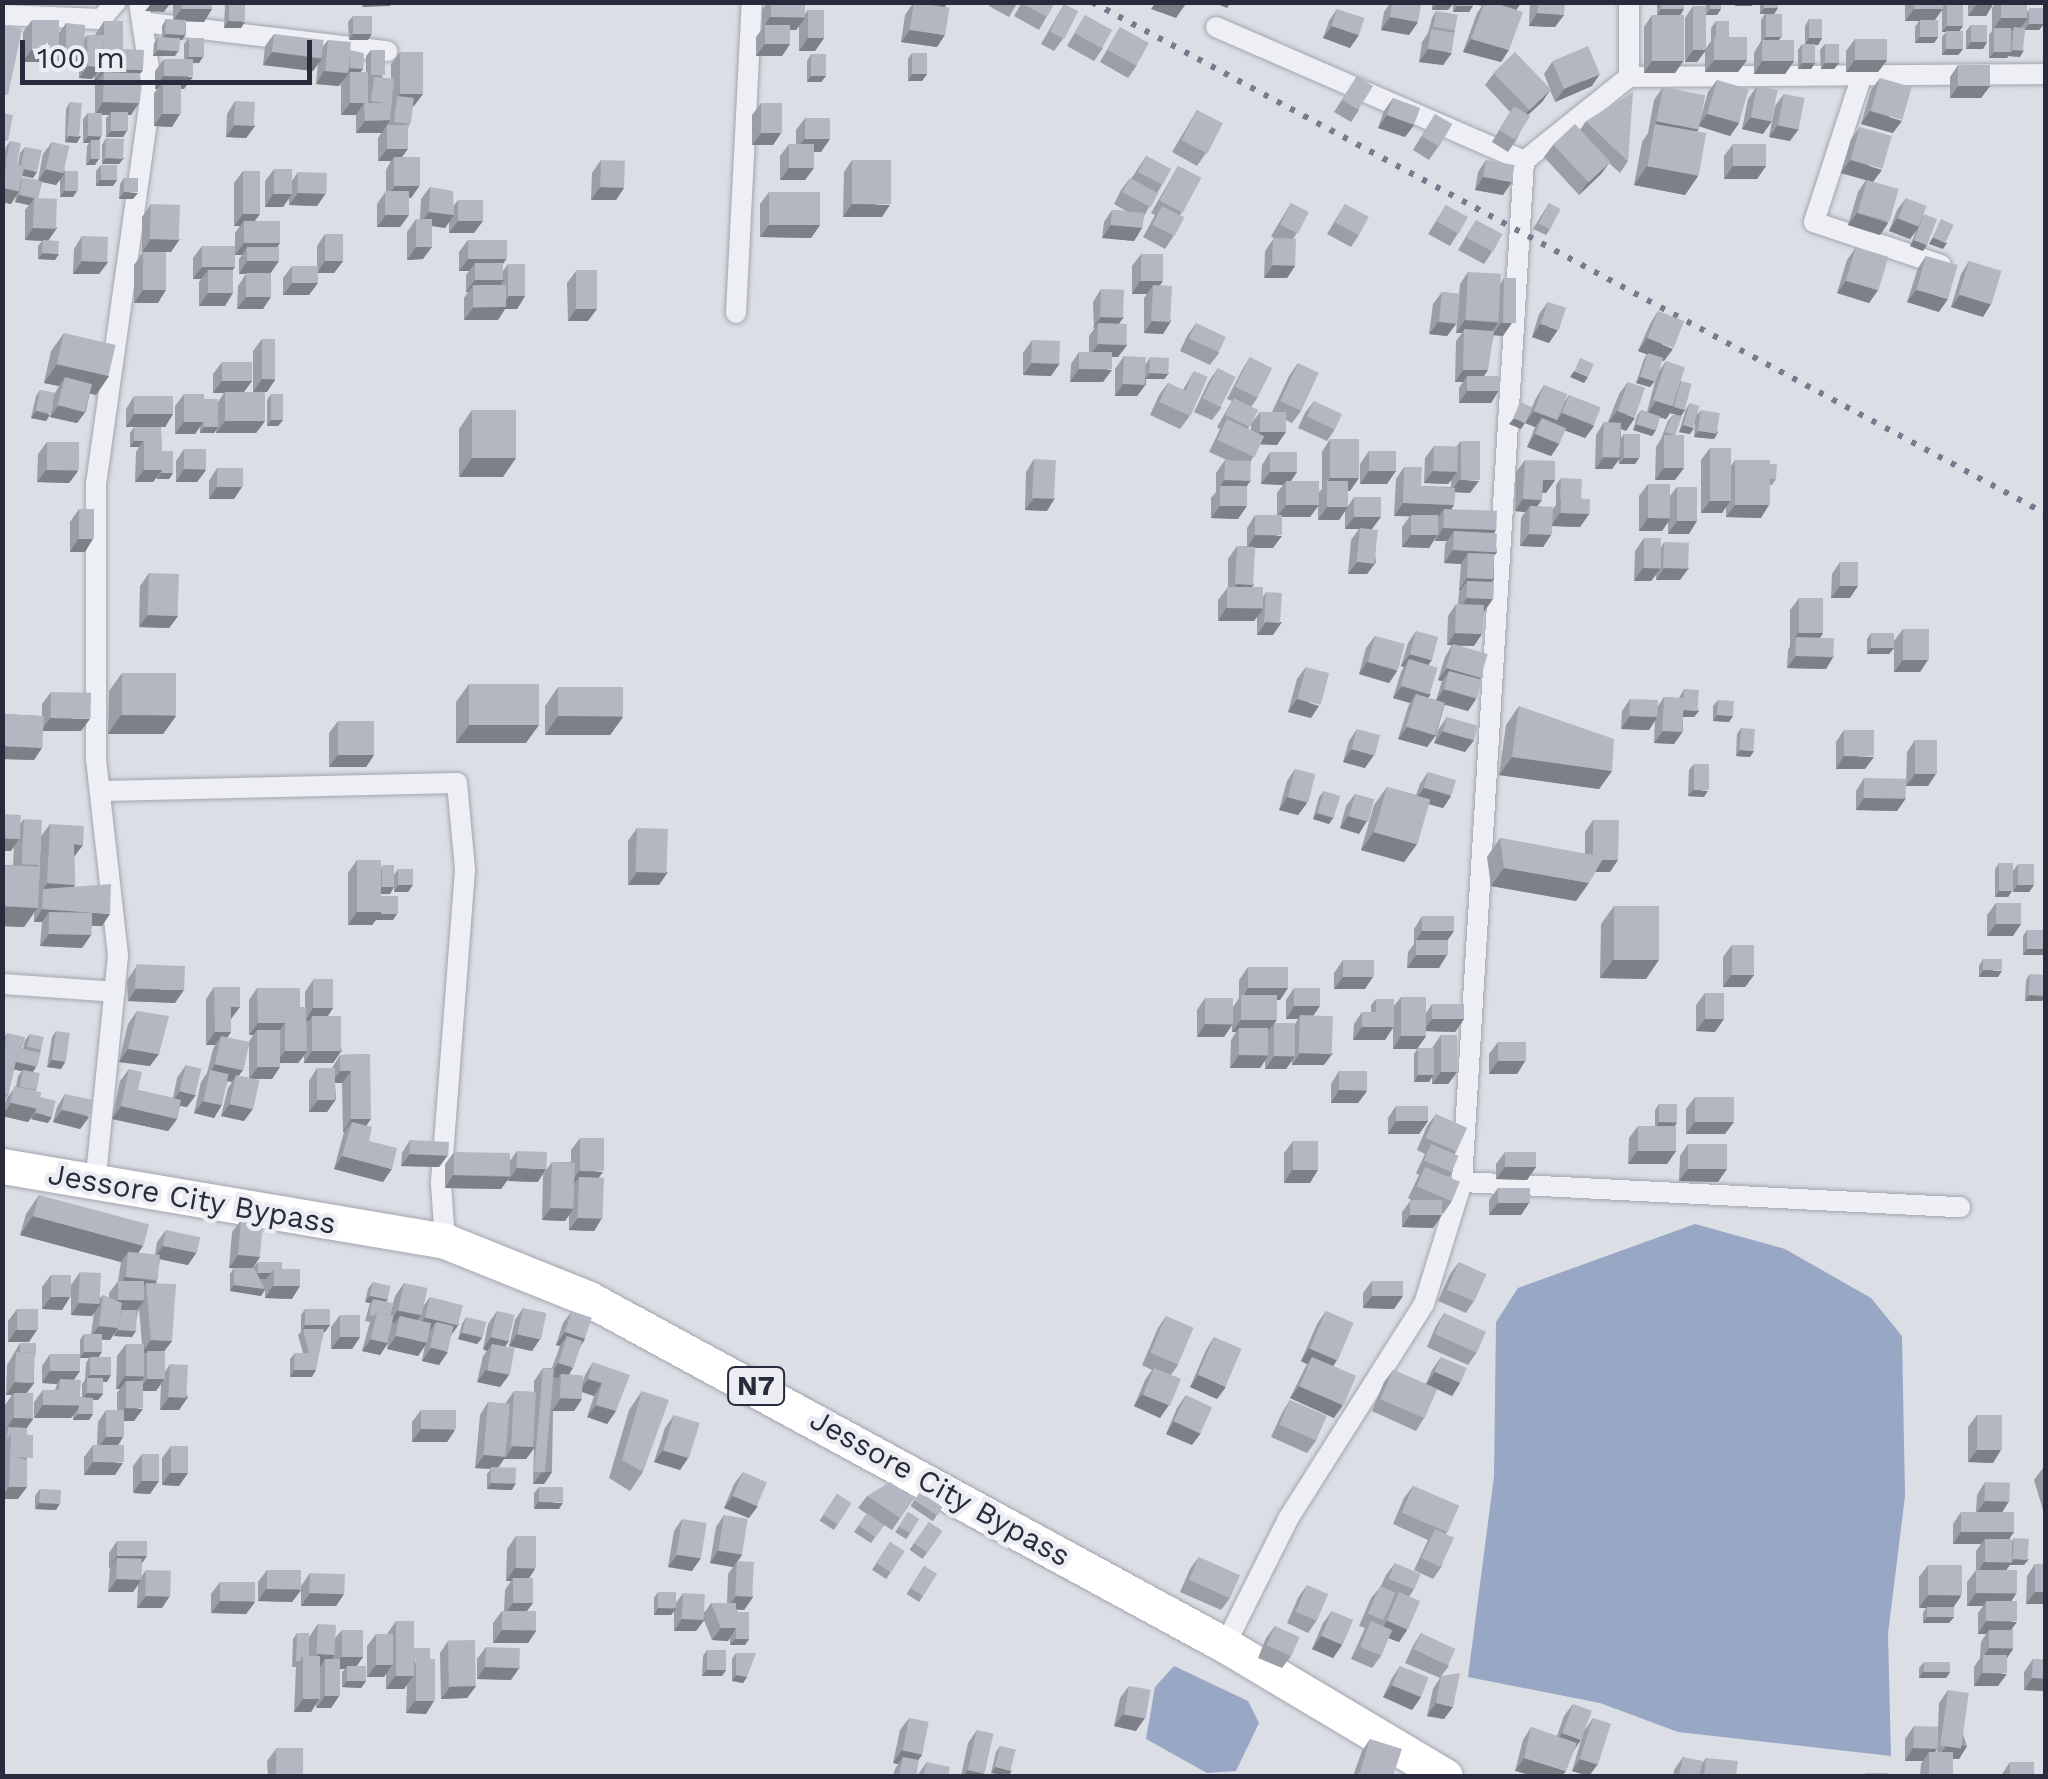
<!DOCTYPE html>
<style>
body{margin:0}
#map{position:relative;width:2048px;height:1779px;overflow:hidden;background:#dcdee5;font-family:"Work Sans",sans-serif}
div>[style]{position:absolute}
.water>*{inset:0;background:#98a7c4}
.roads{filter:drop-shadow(0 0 2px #a2a5af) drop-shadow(0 0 2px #a2a5af)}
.street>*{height:20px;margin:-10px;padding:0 10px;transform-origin:10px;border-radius:10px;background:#eeeff4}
.highway>*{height:35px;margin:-17.5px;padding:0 17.5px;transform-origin:17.5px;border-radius:17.5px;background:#fff}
.rail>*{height:6px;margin-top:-3px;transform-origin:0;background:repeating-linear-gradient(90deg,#767c8e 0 5px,transparent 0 15px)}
.wall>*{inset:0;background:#9b9da7;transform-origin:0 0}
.shaded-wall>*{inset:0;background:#7e8088}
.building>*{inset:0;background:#b4b7c2;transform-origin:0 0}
span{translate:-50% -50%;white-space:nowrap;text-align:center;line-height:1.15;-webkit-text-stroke:9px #ebedf3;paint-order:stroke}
.shield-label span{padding:2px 8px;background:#ebedf3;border:2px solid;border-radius:8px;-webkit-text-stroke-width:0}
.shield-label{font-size:28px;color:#272b3b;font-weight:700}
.street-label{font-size:30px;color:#272b3b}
.frame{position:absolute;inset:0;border:5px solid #272b3b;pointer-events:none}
.scale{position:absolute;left:20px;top:40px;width:292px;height:45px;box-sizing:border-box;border:5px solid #272b3b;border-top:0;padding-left:12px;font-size:30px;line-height:35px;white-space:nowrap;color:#272b3b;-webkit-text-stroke:8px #ebedf3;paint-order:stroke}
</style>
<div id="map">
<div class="water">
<i style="clip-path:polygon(1695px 1224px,1785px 1249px,1871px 1298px,1902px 1336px,1905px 1496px,1888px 1634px,1891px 1756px,1678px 1732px,1600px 1703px,1468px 1677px,1494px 1476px,1496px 1322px,1518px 1288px)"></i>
<i style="clip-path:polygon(1174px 1666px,1248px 1701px,1259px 1723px,1236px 1771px,1207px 1773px,1146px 1739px,1155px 1687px)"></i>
</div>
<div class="roads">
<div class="street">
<i style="left:1629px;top:2px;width:75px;rotate:90deg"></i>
<i style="left:1629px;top:77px;width:134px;rotate:141.3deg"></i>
<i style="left:1524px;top:161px;width:1023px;rotate:93.48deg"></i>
<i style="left:1462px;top:1182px;width:499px;rotate:2.9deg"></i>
<i style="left:2px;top:15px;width:99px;rotate:2.3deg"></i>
<i style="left:101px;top:19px;width:23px;rotate:-49deg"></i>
<i style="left:142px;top:22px;width:247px;rotate:6.8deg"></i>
<i style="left:1216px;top:27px;width:336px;rotate:23.5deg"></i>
<i style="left:1862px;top:75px;width:155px;rotate:108.1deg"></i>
<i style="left:1814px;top:222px;width:134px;rotate:18.7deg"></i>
<i style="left:1629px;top:77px;width:417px;rotate:-0.4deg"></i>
<i style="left:736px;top:313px;width:311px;rotate:-87.1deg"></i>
<i style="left:103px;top:791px;width:354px;rotate:-1.3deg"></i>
<i style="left:457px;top:783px;width:87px;rotate:84.7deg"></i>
<i style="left:465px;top:870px;width:315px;rotate:94.4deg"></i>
<i style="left:441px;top:1184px;width:57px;rotate:86deg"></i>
<i style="left:2px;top:984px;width:113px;rotate:4deg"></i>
<i style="left:95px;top:1186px;width:232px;rotate:-84.3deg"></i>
<i style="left:118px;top:955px;width:197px;rotate:-96.4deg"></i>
<i style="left:96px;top:759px;width:275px;rotate:-90deg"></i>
<i style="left:96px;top:484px;width:400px;rotate:-82deg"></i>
<i style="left:152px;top:88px;width:87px;rotate:-98.6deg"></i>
<i style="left:1225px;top:1645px;width:141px;rotate:-63.4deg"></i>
<i style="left:1288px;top:1519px;width:254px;rotate:-57.7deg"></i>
<i style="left:1424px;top:1304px;width:128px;rotate:-72.7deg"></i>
</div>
<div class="highway">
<i style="left:2px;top:1166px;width:449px;rotate:9.6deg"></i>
<i style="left:445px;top:1241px;width:155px;rotate:21.9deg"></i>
<i style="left:589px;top:1299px;width:724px;rotate:28.55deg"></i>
<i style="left:1225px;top:1645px;width:256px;rotate:30.8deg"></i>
</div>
</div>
<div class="rail">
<i style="left:1092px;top:2px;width:1083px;rotate:28.22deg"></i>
</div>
<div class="wall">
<i style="clip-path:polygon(173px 2px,212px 2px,212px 9px,204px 22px,186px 21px,186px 34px,182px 40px,180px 40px,175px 56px,153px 56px,154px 43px,158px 37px,162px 37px,162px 26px,166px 19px,173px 20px)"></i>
<i style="clip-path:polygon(227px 2px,245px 2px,241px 28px,224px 28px,225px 5px)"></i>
<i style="clip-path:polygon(768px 2px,805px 2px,805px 14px,808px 10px,824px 38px,815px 51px,799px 51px,799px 26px,796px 30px,790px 30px,790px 44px,782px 56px,756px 56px,756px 37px,762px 29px,762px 10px)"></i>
<i style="clip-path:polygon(914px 2px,948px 2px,945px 7px,937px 47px,901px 42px,905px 15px)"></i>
<i style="clip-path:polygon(991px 2px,1018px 2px,1009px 17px,989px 6px)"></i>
<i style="clip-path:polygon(1022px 2px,1055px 2px,1039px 30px,1014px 16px)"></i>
<i style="clip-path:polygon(1391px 2px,1416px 2px,1418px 22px,1409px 35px,1381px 30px,1384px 12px)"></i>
<i style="clip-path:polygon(1432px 2px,1521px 2px,1516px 10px,1501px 62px,1463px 52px,1477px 13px,1482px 6px,1473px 4px,1469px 12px,1453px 12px,1453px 4px,1448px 10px,1432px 10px)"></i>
<i style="clip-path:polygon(1530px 2px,1565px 2px,1555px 27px,1529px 26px)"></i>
<i style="clip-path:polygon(1657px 2px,1684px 2px,1680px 15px,1684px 60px,1675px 73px,1644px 73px,1644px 27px,1652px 15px,1657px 15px)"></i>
<i style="clip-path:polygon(1706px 2px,1721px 2px,1721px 9px,1717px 15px,1706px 15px,1706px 48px,1711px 41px,1711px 28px,1716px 21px,1747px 60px,1738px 72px,1705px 72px,1705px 51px,1697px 62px,1685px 62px,1685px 18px,1693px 6px,1706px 6px)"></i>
<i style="clip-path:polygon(1760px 2px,1778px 2px,1778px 8px,1774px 14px,1782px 36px,1779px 40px,1794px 61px,1785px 74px,1754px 74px,1754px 53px,1761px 41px,1761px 20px,1765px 14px,1760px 14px)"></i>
<i style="clip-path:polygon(1907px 2px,1943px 2px,1943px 6px,1945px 2px,1963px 2px,1960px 31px,1963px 49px,1958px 55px,1942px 55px,1942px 37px,1946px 32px,1942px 32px,1942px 9px,1935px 20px,1938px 37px,1934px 43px,1915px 43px,1915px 27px,1919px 21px,1905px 21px,1905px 5px)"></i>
<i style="clip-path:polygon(1968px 2px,1994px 2px,1986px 16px,1968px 16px)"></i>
<i style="clip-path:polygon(1996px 2px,2027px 2px,2027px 10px,2044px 24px,2039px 30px,2025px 30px,2020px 57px,2008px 56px,2007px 58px,1989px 58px,1989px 35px,1992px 31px,1992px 8px)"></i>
<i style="clip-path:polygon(1064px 4px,1063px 39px,1054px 51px,1041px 44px)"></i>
<i style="clip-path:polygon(1337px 9px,1350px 48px,1323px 38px,1329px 21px)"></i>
<i style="clip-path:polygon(1436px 11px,1455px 31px,1443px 65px,1419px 62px,1422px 42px,1428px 33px,1432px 18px)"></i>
<i style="clip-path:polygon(1085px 15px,1103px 48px,1094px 61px,1067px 46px)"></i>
<i style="clip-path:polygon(353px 16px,372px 33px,368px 40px,349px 40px,348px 22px)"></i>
<i style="clip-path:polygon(1809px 19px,1822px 38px,1818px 45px,1815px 45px,1815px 63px,1811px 69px,1798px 69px,1798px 50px,1802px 44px,1805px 44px,1805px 26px)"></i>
<i style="clip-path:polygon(32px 20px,60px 32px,66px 23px,85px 38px,87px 35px,95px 35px,104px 21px,140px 75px,131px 115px,128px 115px,123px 137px,106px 137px,106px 118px,109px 115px,102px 115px,101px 137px,99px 140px,95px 165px,86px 165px,87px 146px,89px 143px,83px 143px,83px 119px,88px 113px,95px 113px,95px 84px,97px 81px,94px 81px,94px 76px,92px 79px,79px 78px,79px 61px,76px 65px,57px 64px,57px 54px,52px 62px,23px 62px,23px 32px)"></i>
<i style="clip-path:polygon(1971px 25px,1987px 42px,1983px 49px,1966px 49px,1966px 31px)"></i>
<i style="clip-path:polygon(1120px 27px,1137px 65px,1128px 78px,1100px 62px)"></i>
<i style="clip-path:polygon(274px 34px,323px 46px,328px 40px,350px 50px,363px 69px,360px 72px,366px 72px,366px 56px,371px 50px,383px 78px,391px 79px,391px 64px,400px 52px,423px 94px,413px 106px,402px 157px,420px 185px,411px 198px,409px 198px,400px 227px,377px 227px,377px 204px,386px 191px,386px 170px,391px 161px,378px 161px,378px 138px,386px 126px,382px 133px,356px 133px,356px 115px,341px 115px,341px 84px,348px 75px,339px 86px,316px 84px,318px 64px,313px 71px,263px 65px,265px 46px)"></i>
<i style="clip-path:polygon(189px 38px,199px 63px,193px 63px,184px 89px,181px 89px,172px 127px,154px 126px,154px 93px,157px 89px,155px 89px,155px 71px,164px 59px,184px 59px,184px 44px)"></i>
<i style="clip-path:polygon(1855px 39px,1887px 60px,1878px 72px,1846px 72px,1846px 51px)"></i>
<i style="clip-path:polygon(1825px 44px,1839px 63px,1834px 69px,1821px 69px,1820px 50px)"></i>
<i style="clip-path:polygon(912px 53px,927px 74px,922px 81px,908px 81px,908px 59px)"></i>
<i style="clip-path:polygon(811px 54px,826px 76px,821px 82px,807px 82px,807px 61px)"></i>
<i style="clip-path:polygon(1552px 62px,1592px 86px,1555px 102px,1550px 90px,1542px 102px,1528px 115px,1517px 139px,1508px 152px,1492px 142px,1510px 112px,1485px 85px,1494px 73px,1550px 89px,1544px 74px)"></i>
<i style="clip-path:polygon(1958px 65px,1990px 86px,1981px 98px,1950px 98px,1950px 77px)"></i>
<i style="clip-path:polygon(1357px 76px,1359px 110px,1351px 122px,1334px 112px)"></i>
<i style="clip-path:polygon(1880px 78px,1893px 133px,1861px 124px,1871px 90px)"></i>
<i style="clip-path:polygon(1717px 80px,1739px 123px,1730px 136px,1699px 126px,1697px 131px,1698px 176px,1685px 195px,1634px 185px,1642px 142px,1648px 133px,1654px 100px,1663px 87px,1701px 117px,1708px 92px)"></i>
<i style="clip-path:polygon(1757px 86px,1763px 134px,1742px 129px,1748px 99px)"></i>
<i style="clip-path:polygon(1784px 94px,1790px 141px,1769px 137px,1775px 106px)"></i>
<i style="clip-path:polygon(1393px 98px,1414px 125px,1405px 137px,1378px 128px,1384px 111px)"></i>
<i style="clip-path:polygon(235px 101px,255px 126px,246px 138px,226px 137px,227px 114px)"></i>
<i style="clip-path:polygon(70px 102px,77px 143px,65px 142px,66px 109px)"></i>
<i style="clip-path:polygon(761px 103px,781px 133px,773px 145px,752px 145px,752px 115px)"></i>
<i style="clip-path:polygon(1197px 110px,1206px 153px,1197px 166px,1172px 152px)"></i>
<i style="clip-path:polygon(1435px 114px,1438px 147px,1429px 160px,1413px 150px)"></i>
<i style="clip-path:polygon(805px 118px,821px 152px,814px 152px,805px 180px,780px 180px,780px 156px,789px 144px,796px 144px,796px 130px)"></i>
<i style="clip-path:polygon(1586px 121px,1628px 161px,1620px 173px,1609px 163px,1601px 174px,1579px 195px,1544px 157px,1553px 145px,1580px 130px)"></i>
<i style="clip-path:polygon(1860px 127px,1873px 181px,1888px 223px,1880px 235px,1848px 225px,1858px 192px,1866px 180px,1841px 173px,1851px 139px)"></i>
<i style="clip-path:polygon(106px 138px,124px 158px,119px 164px,102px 164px,102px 145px)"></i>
<i style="clip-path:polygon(10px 141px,17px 164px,18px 164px,20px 153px,25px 147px,33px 178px,22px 176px,22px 179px,38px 180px,43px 154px,52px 142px,65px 171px,77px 191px,73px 197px,60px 197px,60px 179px,56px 185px,42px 182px,38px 198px,57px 228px,48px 240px,55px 260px,38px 259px,38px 246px,42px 241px,25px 240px,25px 210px,29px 205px,15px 202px,16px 196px,11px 204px,2px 202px,2px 161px,6px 147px)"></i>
<i style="clip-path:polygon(1733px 144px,1766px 166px,1757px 179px,1724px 179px,1724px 156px)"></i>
<i style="clip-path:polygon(1146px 156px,1171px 169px,1144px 216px,1142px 228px,1134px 241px,1102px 238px,1104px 222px,1112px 210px,1126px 211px,1114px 204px,1121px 190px,1130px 178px,1131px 179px)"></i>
<i style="clip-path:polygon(601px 160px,624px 188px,616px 200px,591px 200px,592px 173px)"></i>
<i style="clip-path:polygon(852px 160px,882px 217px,843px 217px,844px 172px)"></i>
<i style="clip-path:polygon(1486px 160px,1503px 195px,1475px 190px,1478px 172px)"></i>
<i style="clip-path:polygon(101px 165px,113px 186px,96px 186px,96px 171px)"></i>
<i style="clip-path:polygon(1178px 166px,1201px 178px,1180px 215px,1173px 237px,1165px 249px,1143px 237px,1155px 215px,1151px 213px)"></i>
<i style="clip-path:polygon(274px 169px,292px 181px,298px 172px,326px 193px,317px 206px,289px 205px,289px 198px,283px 207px,265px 207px,265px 181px)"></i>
<i style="clip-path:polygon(243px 171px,255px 221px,280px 243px,277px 247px,270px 273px,263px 309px,237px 309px,238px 286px,246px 274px,239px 274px,239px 259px,242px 255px,235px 255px,235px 233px,240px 226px,234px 226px,234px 183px)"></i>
<i style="clip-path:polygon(124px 178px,133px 199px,119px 199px,120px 184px)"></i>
<i style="clip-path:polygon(430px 187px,453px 207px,458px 200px,474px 233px,449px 233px,449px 222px,445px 228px,432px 226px,423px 259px,407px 260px,407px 232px,416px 219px,420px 219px,421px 199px)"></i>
<i style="clip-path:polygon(769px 192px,820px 225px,811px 238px,760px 237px,760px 204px)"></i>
<i style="clip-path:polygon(1906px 198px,1923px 215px,1923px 251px,1910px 246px,1916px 231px,1910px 239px,1889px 231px,1897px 210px)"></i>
<i style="clip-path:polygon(1291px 203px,1297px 233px,1293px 239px,1295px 266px,1287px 278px,1264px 278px,1265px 251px,1274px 238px,1271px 236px)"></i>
<i style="clip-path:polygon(1549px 203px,1550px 229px,1546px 235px,1533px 229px)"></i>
<i style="clip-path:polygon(151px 204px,171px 252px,142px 252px,142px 217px)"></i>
<i style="clip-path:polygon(1345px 204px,1359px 235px,1351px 247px,1327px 234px)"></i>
<i style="clip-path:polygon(1446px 205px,1458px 233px,1450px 246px,1428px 234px)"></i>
<i style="clip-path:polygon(1476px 220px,1492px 252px,1484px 264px,1458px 250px)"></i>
<i style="clip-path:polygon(325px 234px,343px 261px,334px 273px,318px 273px,309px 295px,283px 295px,283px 278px,292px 266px,317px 266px,317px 246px)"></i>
<i style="clip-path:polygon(82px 236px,108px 262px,99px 274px,73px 274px,74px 249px)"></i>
<i style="clip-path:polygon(468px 240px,507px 258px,503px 263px,503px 271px,508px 264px,525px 296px,517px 309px,505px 309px,498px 320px,464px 320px,464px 298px,468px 292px,466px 292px,466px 275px,469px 271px,459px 271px,459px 252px)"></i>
<i style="clip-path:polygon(202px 246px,232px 270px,225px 306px,199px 306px,199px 282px,201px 279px,193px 279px,193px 258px)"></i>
<i style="clip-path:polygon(1856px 247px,1878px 290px,1869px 303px,1837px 293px,1847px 260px)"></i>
<i style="clip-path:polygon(143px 252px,158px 303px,134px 303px,134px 265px)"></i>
<i style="clip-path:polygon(1141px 254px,1171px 321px,1163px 334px,1144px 333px,1144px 298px,1147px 294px,1132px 294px,1132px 266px)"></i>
<i style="clip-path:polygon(1926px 256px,1939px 312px,1907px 302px,1918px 268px)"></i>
<i style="clip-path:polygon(1969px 261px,1983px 317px,1951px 307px,1961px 274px)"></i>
<i style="clip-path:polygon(576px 271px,588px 321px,568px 321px,567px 283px)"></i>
<i style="clip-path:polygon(1468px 272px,1501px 283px,1504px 278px,1503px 336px,1494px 335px,1484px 376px,1499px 390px,1491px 403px,1459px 403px,1459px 388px,1463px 382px,1455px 382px,1456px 341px,1462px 333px,1456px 333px,1458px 309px,1456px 324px,1447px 336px,1429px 334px,1433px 304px,1442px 292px,1459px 294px,1460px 284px)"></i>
<i style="clip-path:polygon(1101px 289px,1119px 323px,1127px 345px,1118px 357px,1112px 357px,1103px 382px,1070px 382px,1071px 364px,1079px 352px,1089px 352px,1089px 336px,1094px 329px,1093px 302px)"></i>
<i style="clip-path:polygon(1548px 302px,1549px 343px,1532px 337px,1539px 314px)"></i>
<i style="clip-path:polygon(1658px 311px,1664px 361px,1662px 360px,1650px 387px,1636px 383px,1644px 359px,1647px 354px,1638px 351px,1650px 324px)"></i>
<i style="clip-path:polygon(1196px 323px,1219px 353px,1210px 365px,1180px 351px,1187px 336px)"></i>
<i style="clip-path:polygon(64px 333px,109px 376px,96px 395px,90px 393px,86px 411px,77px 423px,50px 417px,53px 403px,46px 421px,31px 418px,36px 396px,40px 390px,55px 393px,59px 386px,44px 383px,51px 351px)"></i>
<i style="clip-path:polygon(262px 339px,275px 380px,265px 392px,265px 421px,256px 433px,216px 433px,216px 430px,214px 433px,200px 433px,200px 427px,195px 434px,175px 434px,175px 406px,184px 394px,204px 400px,218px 402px,224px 393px,213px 393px,213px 374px,222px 362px,252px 381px,244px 392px,253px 392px,253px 351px)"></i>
<i style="clip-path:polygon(1032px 340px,1051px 376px,1023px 375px,1023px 353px)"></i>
<i style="clip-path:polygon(1124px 356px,1146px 364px,1150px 357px,1169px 373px,1164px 379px,1146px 379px,1146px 384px,1137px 396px,1115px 396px,1115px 369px)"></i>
<i style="clip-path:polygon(1250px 357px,1258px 397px,1251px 407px,1258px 410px,1248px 429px,1251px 430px,1251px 424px,1260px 412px,1272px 412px,1289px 376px,1298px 363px,1301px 411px,1292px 423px,1286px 420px,1277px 445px,1260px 444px,1251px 461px,1247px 486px,1238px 519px,1211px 518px,1211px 498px,1216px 492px,1216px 473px,1225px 460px,1227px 460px,1209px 452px,1220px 429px,1217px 427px,1232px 401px,1227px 399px,1242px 370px)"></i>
<i style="clip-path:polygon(1666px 361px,1681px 381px,1685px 410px,1681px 415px,1675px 435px,1675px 480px,1655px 480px,1656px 447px,1661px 439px,1668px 421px,1673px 415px,1677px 415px,1670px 413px,1666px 419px,1660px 417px,1656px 430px,1652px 436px,1633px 430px,1637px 416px,1641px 410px,1647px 412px,1657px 374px)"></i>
<i style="clip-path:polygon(1218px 368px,1221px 408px,1212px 420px,1194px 412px,1209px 381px)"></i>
<i style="clip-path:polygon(1194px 371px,1189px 417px,1180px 429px,1150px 415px,1159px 395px,1168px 383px,1183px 390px)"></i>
<i style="clip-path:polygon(1628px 382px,1626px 431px,1621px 429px,1621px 438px,1624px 434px,1639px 458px,1635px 464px,1619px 464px,1619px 459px,1612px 469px,1595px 469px,1596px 435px,1604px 422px,1608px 422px,1619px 394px)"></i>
<i style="clip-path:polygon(1544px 385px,1562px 405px,1569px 395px,1594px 426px,1585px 438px,1565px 430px,1559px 444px,1551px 456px,1527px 447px,1535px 427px,1525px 423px,1536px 398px)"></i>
<i style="clip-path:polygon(271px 394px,283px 420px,278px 426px,267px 426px,267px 400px)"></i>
<i style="clip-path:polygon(134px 396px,173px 414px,165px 427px,161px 427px,162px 451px,173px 473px,169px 479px,157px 479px,157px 477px,153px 482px,135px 482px,136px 452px,139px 447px,130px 447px,130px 433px,134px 427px,126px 427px,126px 409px)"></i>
<i style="clip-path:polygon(1314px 401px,1335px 429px,1327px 441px,1298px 428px,1305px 413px)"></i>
<i style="clip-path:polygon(1690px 403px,1698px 414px,1701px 410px,1718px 432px,1714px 439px,1694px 437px,1695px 422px,1690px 434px,1679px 432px,1686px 409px)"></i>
<i style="clip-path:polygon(472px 410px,503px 477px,459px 477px,459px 429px)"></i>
<i style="clip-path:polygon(1330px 439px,1350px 491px,1348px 491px,1348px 506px,1354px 497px,1372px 529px,1376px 562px,1367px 574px,1348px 574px,1351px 540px,1359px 529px,1345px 529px,1345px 511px,1339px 520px,1318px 520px,1318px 506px,1310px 517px,1282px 517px,1273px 548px,1255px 548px,1252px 587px,1263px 597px,1266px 592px,1273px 635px,1257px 635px,1257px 617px,1254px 621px,1218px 621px,1218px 600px,1228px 587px,1228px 559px,1237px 546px,1247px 546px,1247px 528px,1255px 515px,1277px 515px,1277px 493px,1283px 485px,1261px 484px,1262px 465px,1270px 452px,1297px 472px,1291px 481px,1319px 492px,1322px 489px,1322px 452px)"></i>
<i style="clip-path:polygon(1461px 441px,1470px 493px,1455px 492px,1454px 505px,1451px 509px,1496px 530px,1494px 533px,1497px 552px,1494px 555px,1494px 579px,1474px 646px,1459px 646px,1481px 677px,1476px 699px,1468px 711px,1445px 704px,1436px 735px,1427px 747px,1398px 739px,1408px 707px,1410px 703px,1393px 698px,1401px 672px,1404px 667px,1401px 666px,1408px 643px,1416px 631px,1429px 665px,1428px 698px,1436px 700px,1442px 681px,1438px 680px,1445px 657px,1452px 645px,1447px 645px,1448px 616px,1456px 604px,1458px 604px,1459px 593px,1460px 591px,1459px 590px,1461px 564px,1444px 563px,1445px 544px,1447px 541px,1435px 541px,1435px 539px,1429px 548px,1402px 547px,1402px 527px,1410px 516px,1394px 516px,1396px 479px,1404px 467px,1421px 486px,1451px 487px,1451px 480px,1448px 484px,1424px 483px,1425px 458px,1434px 446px,1456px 447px)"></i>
<i style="clip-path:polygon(47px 442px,78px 471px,69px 483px,37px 482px,38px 454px)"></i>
<i style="clip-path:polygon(1710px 448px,1731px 466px,1735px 460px,1770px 464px,1776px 479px,1772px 485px,1770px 485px,1761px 518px,1726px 517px,1726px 507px,1722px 513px,1701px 513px,1701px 460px)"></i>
<i style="clip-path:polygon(184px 449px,206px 470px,197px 482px,176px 482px,176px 461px)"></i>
<i style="clip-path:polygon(1369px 451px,1387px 484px,1360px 484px,1360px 464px)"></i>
<i style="clip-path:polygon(1034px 459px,1047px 511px,1025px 510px,1026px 472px)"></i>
<i style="clip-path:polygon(1525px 460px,1555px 480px,1546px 493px,1542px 493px,1537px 506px,1553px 509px,1556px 505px,1556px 485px,1561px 478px,1581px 498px,1589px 514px,1580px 527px,1552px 526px,1551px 535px,1543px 547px,1520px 546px,1521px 518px,1525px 512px,1515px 511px,1516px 472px)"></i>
<i style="clip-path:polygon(217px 468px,234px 499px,209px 499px,209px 481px)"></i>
<i style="clip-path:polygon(1648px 484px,1670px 496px,1677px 487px,1689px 534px,1668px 534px,1668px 522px,1662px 531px,1639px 531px,1639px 496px)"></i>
<i style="clip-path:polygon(79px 509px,85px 552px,70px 552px,70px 522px)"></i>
<i style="clip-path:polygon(1644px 538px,1661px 548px,1664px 542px,1680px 580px,1656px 580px,1656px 575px,1651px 581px,1634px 581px,1635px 551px)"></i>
<i style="clip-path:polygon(1840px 562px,1850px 598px,1831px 598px,1832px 574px)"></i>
<i style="clip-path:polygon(149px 573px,178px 616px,169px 628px,139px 627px,140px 586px)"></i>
<i style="clip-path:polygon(1799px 598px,1823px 633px,1820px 638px,1826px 669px,1787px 668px,1788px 650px,1790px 646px,1790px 610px)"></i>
<i style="clip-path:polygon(1903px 629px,1920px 672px,1894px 672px,1894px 641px)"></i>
<i style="clip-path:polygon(1871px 633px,1894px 648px,1889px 654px,1867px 654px,1867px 639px)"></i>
<i style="clip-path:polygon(1375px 636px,1397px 671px,1389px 683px,1359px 674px,1366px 648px)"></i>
<i style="clip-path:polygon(1306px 667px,1311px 718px,1288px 712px,1297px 679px)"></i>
<i style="clip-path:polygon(122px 673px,176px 716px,163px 734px,108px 734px,109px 691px)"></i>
<i style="clip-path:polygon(469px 684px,526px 743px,456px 743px,456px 702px)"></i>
<i style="clip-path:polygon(558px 687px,623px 717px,610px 735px,545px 735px,545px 706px)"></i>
<i style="clip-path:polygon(1684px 689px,1699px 711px,1694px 717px,1683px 717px,1683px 731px,1674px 744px,1654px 743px,1655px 721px,1649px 730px,1621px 729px,1622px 711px,1630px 699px,1658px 706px,1664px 697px,1679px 698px)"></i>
<i style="clip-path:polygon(51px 692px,81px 731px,43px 731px,34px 760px,2px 759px,3px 714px,42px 716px,42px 704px)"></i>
<i style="clip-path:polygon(1718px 700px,1729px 722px,1713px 721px,1713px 706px)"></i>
<i style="clip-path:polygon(1519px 706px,1612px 771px,1599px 789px,1499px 775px,1506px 725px)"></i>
<i style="clip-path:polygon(1447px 717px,1474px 740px,1465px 752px,1434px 743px,1438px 730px)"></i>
<i style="clip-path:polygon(338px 721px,374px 755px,366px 767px,329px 767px,329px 733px)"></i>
<i style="clip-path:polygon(1741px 728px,1750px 757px,1736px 756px,1737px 734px)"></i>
<i style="clip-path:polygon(1357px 729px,1365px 768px,1343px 762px,1349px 741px)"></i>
<i style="clip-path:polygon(1844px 730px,1865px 769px,1836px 769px,1836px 742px)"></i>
<i style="clip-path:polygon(1915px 740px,1928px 786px,1906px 786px,1907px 752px)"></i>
<i style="clip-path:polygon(1694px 764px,1704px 797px,1688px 796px,1689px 770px)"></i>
<i style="clip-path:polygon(1295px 769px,1307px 803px,1298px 815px,1279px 810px,1287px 781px)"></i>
<i style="clip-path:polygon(1428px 772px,1451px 796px,1443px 808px,1428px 804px,1417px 844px,1404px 862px,1361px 850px,1374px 805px,1387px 787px,1416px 795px,1420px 784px)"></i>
<i style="clip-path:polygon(1864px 778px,1906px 798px,1897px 811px,1856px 810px,1856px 791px)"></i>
<i style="clip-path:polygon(1324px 791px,1329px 824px,1313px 819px,1319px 797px)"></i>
<i style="clip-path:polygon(1355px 794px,1359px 834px,1340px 828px,1346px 806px)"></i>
<i style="clip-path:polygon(24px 819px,39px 866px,38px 895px,41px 836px,50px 824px,74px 857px,75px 885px,74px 887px,102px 926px,91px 926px,91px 935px,82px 948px,40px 946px,42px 922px,34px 922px,34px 913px,24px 927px,2px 926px,2px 865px,13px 865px,14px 846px,11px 851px,20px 824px)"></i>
<i style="clip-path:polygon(1593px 820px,1610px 872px,1595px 872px,1576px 901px,1491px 886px,1487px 857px,1500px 838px,1585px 854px,1585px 832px)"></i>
<i style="clip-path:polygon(637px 828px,659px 885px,628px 885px,628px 841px)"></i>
<i style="clip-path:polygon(357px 860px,381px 866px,390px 894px,381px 894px,381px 896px,393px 920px,376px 920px,372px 925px,348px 925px,348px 873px)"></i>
<i style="clip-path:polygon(1999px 863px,2012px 891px,2008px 897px,1995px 897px,1995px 869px)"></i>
<i style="clip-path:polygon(2018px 864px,2034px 885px,2029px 892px,2013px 892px,2013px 871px)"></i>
<i style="clip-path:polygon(398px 869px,408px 892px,394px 892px,394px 875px)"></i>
<i style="clip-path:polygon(1996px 903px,2013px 936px,1987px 936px,1987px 915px)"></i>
<i style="clip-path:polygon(1614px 906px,1646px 979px,1600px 978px,1601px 924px)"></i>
<i style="clip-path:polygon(1422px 916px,1448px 940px,1439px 968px,1407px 968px,1408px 952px,1414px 944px,1414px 929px)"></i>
<i style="clip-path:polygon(2027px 930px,2044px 955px,2023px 955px,2023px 936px)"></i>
<i style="clip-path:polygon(1732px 945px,1754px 975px,1745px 987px,1723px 987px,1723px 957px)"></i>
<i style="clip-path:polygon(1983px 959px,1998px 977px,1979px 977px,1979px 966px)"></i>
<i style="clip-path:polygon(1343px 960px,1365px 989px,1334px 989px,1334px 973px)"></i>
<i style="clip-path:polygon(136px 967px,175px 1003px,128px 1001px,127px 980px)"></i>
<i style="clip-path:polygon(1248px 967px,1280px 1000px,1277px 1000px,1275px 1023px,1295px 1024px,1298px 1019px,1286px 1019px,1286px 1000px,1294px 988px,1313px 1016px,1324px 1065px,1292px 1065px,1292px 1061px,1286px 1069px,1265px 1069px,1265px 1060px,1260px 1068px,1230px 1068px,1231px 1040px,1236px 1032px,1232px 1032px,1232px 1025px,1224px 1037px,1197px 1037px,1197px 1010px,1205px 998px,1233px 1007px,1239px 998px,1239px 980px)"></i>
<i style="clip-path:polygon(2030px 974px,2042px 1001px,2025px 1001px,2026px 980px)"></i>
<i style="clip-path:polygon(evenodd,313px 980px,333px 1008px,328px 1016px,342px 1050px,333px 1063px,304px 1063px,304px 1056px,298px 1063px,280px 1063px,272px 1079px,255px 1079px,244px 1121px,221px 1116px,228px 1088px,232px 1082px,228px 1081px,214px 1118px,194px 1113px,201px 1082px,207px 1073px,213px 1049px,215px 1045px,206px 1045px,206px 999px,214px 987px,231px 1019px,231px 1032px,227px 1038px,249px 1042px,253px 1035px,249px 1035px,249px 1000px,257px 988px,300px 1007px,305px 1007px,305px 992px,313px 980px,249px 1043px,249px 1078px,238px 1076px,243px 1070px,249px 1043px)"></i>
<i style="clip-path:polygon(1705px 993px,1715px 1032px,1696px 1031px,1696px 1005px)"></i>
<i style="clip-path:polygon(1401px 997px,1426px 1013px,1432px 1004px,1464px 1019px,1455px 1032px,1426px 1031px,1426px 1036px,1417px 1049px,1393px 1049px,1393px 1028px,1385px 1040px,1353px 1040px,1354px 1024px,1362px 1012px,1371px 1012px,1371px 1005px,1376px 999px,1394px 1006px)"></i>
<i style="clip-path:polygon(137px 1011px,150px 1066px,119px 1062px,128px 1024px)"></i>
<i style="clip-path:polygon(56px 1031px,65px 1062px,61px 1069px,47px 1067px,52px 1037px)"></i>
<i style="clip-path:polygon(7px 1033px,23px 1049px,25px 1040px,30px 1034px,41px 1050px,36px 1067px,33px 1072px,36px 1091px,48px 1123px,31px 1119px,32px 1116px,28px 1122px,2px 1116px,6px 1099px,16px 1086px,18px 1076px,22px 1071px,14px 1069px,8px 1095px,2px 1103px,2px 1042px)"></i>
<i style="clip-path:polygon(1441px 1035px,1457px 1072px,1448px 1084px,1432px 1084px,1432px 1077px,1429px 1082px,1414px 1082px,1414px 1054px,1418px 1048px,1432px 1048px)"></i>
<i style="clip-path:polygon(1498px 1042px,1525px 1061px,1517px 1074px,1489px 1074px,1489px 1054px)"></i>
<i style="clip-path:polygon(370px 1054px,367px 1126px,369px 1141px,383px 1182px,334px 1169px,344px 1132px,343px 1132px,342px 1083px,335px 1083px,336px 1099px,327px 1112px,309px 1112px,309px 1081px,317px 1068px,332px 1068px,340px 1055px)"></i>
<i style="clip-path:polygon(186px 1065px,187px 1107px,180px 1106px,177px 1119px,168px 1131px,112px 1119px,120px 1081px,129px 1069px,138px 1090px,173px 1098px,177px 1078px)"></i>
<i style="clip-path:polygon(1339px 1071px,1367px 1091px,1358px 1103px,1331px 1103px,1331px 1084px)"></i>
<i style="clip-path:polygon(65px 1094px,89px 1117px,80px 1129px,53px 1122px,57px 1107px)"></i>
<i style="clip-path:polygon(1695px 1097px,1725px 1134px,1686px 1134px,1686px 1109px)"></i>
<i style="clip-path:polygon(1659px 1104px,1677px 1123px,1674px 1126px,1676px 1151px,1667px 1164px,1628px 1164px,1629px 1138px,1638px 1126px,1655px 1126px,1655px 1110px)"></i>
<i style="clip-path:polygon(1396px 1106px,1428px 1121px,1419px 1134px,1388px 1134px,1388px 1118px)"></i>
<i style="clip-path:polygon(1436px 1114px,1456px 1152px,1454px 1155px,1452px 1173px,1449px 1177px,1452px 1201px,1443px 1214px,1442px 1213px,1433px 1228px,1402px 1227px,1402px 1212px,1411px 1200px,1408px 1198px,1419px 1175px,1416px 1173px,1425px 1154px,1417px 1150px,1427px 1126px)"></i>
<i style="clip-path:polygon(580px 1138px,599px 1177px,602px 1218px,594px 1231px,569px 1230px,569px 1215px,565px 1221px,542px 1220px,543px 1174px,552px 1162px,571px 1162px,571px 1150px)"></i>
<i style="clip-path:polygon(410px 1140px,448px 1155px,439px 1167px,401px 1166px,402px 1153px)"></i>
<i style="clip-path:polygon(1293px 1141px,1310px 1183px,1284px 1183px,1284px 1153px)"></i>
<i style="clip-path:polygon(1688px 1144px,1718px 1182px,1679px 1181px,1680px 1156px)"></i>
<i style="clip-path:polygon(517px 1151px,538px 1182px,508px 1181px,508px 1179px,501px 1189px,445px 1188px,445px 1164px,454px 1152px,510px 1161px)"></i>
<i style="clip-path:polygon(1505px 1152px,1536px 1167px,1527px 1180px,1496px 1179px,1496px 1164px)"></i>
<i style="clip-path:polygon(1498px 1188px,1529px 1203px,1521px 1215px,1489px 1215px,1489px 1200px)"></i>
<i style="clip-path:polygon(evenodd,39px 1195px,143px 1246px,138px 1253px,155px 1255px,157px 1242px,166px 1230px,188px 1265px,160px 1259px,156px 1283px,172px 1341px,164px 1351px,165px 1372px,170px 1364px,188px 1397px,179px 1410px,160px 1410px,161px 1384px,156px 1391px,143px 1391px,134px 1421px,123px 1421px,123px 1437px,118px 1445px,115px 1475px,84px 1475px,84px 1457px,93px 1445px,97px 1445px,98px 1422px,106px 1410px,117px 1410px,117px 1393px,120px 1389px,116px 1389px,117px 1356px,126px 1344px,142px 1344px,139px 1308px,132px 1337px,114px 1336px,114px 1334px,110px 1340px,102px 1340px,99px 1357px,107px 1382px,103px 1382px,103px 1394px,98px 1400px,93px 1400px,93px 1414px,89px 1420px,73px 1420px,73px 1415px,71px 1418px,34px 1418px,34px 1402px,43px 1390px,55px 1390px,57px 1384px,42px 1383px,42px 1366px,50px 1354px,80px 1354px,80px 1340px,84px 1334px,91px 1334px,94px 1313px,92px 1316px,71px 1315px,71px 1285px,80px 1272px,101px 1298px,103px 1295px,109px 1298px,109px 1293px,118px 1281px,121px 1262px,20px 1235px,26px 1214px,39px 1195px,80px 1358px,89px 1358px,86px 1363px,85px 1380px,82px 1384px,82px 1397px,80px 1397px,74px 1379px,80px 1371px,80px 1358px)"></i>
<i style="clip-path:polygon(241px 1220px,260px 1257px,253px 1268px,258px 1262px,282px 1269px,292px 1299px,265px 1298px,265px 1290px,261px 1296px,230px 1291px,230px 1274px,234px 1268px,229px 1268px,232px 1232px)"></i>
<i style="clip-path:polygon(1459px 1262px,1474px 1301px,1466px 1313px,1438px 1301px,1450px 1274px)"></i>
<i style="clip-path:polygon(51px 1275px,70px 1297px,62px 1310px,42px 1309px,42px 1287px)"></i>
<i style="clip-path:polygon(1372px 1281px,1394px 1309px,1363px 1308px,1363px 1293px)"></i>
<i style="clip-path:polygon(373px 1282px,388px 1299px,386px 1302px,390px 1315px,395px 1296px,404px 1283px,422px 1308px,430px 1297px,459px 1324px,452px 1333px,439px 1365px,422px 1361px,425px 1345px,418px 1356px,387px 1349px,388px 1343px,380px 1355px,362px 1351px,370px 1322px,365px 1321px,370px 1303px,365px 1302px,368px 1289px)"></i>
<i style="clip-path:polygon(523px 1308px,540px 1339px,532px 1351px,509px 1346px,515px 1320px)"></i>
<i style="clip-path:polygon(17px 1309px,29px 1342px,8px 1342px,8px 1321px)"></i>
<i style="clip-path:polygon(305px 1309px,330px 1325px,324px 1332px,312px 1377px,290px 1377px,290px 1359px,295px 1353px,303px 1353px,298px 1335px,301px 1332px,301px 1315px)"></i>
<i style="clip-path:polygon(497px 1311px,505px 1346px,509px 1375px,500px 1387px,477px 1382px,483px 1356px,487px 1351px,483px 1349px,488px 1324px)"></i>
<i style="clip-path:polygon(572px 1311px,585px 1339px,581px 1345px,569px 1374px,583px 1381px,585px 1375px,593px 1362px,616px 1411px,607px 1424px,587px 1417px,594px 1396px,582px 1392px,574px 1411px,553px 1411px,552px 1472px,544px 1484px,533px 1484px,534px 1448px,526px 1459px,504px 1459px,498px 1468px,512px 1490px,487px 1489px,487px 1474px,491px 1469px,475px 1468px,480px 1415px,488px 1402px,505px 1404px,514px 1391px,534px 1392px,534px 1381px,543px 1368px,552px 1368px,560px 1346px,556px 1345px,563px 1323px)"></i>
<i style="clip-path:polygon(1326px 1311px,1334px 1366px,1334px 1418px,1290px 1398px,1307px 1364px,1301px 1361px,1317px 1324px)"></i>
<i style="clip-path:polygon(1444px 1313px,1477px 1352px,1468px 1365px,1427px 1347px,1436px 1326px)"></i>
<i style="clip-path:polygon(340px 1315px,360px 1337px,352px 1349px,331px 1349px,331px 1327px)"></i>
<i style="clip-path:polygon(1166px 1316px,1178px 1365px,1171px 1375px,1160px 1418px,1134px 1406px,1145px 1380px,1152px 1370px,1142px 1365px,1158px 1328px)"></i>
<i style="clip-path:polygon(466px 1317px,482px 1338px,477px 1344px,458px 1339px,462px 1324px)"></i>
<i style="clip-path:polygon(1214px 1337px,1217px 1399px,1190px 1387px,1206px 1350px)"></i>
<i style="clip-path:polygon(20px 1343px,36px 1354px,34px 1357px,34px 1383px,27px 1393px,33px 1419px,27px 1428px,27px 1466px,18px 1499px,2px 1499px,2px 1446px,4px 1444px,3px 1433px,5px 1431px,5px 1405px,12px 1395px,6px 1395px,7px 1365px)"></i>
<i style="clip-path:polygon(1441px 1357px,1460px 1383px,1452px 1396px,1437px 1389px,1424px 1418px,1416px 1431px,1372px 1411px,1384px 1382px,1393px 1370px,1426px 1384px,1432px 1370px)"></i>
<i style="clip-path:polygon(642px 1391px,643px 1472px,630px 1491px,609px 1478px,629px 1410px)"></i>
<i style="clip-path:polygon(1186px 1395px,1192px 1445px,1166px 1434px,1177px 1408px)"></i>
<i style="clip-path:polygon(1290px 1400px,1316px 1441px,1307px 1453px,1271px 1437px,1282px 1413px)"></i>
<i style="clip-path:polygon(421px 1410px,455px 1430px,447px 1442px,412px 1442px,412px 1422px)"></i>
<i style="clip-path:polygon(674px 1415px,688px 1458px,680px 1470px,654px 1462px,665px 1428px)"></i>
<i style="clip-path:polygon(1977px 1415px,1993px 1463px,1968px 1462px,1968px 1427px)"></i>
<i style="clip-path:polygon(171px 1446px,179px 1486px,162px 1485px,162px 1458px)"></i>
<i style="clip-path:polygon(142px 1454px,150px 1494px,133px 1493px,133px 1466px)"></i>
<i style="clip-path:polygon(2043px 1468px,2046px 1468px,2046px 1520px,2034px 1480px)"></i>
<i style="clip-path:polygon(743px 1472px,749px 1518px,724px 1508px,734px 1484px)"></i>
<i style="clip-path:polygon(1985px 1482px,2009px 1501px,2002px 1512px,2009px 1539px,2012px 1542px,2014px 1538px,2024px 1565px,2010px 1565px,2006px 1570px,2016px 1594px,2011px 1601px,2013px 1649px,2007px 1658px,1998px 1686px,1974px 1686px,1974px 1667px,1980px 1658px,1981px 1642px,1986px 1634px,1978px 1634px,1978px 1613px,1983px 1606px,1967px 1606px,1967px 1582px,1976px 1570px,1976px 1551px,1981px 1544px,1953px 1544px,1953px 1524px,1961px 1512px,1976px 1512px,1977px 1495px)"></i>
<i style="clip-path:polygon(1413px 1486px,1459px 1506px,1446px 1534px,1442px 1566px,1433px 1579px,1414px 1570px,1428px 1540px,1393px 1524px,1404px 1498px)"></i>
<i style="clip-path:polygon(539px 1487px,559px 1509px,534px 1509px,534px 1493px)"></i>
<i style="clip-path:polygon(40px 1489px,60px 1503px,56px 1510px,35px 1509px,35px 1496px)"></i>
<i style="left:920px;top:1492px;width:27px;height:17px;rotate:34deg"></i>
<i style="left:837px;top:1494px;width:17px;height:32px;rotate:33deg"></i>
<i style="clip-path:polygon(867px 1496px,914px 1498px,892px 1530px,884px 1525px,871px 1543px,854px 1532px,867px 1514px,858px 1508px)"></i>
<i style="left:908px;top:1512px;width:13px;height:24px;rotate:32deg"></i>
<i style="clip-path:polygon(724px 1515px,742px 1555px,738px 1561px,753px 1597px,744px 1610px,736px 1609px,749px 1639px,745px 1645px,730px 1645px,730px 1637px,728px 1641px,712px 1640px,704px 1620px,696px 1631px,674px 1631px,674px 1611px,671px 1615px,654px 1615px,654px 1598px,658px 1592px,676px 1603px,683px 1593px,705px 1612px,711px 1603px,727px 1603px,728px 1574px,733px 1567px,710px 1563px,716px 1527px)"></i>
<i style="clip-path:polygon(682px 1519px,692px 1571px,668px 1567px,674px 1531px)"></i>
<i style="left:929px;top:1522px;width:16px;height:34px;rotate:35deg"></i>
<i style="clip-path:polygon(516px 1536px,535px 1569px,529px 1578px,527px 1611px,536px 1631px,528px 1643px,493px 1643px,493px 1623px,502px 1611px,504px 1611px,505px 1590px,511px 1581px,506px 1581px,507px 1549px)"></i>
<i style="clip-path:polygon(117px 1541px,142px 1564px,141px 1577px,146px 1570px,162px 1608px,137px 1608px,138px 1585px,133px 1592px,108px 1592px,110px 1568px,109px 1568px,109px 1553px)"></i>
<i style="left:890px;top:1542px;width:17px;height:33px;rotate:33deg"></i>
<i style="clip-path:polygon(1199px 1557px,1230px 1598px,1221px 1610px,1180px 1592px,1190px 1569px)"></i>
<i style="clip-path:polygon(1395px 1563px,1414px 1589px,1409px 1597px,1407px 1630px,1399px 1642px,1388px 1638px,1381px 1656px,1372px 1668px,1351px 1659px,1365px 1628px,1359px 1626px,1371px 1598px,1381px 1586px,1386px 1575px)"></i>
<i style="clip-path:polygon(2035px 1564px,2046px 1604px,2026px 1604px,2027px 1576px)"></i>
<i style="clip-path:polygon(1928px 1565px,1961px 1596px,1953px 1607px,1954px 1617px,1949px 1623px,1923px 1623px,1923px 1613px,1926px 1608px,1919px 1608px,1919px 1577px)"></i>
<i style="left:924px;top:1566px;width:15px;height:33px;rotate:32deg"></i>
<i style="clip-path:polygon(267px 1570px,301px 1590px,292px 1602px,258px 1601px,258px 1582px)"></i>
<i style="clip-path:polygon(310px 1573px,344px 1594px,336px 1606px,301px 1606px,301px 1586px)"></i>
<i style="clip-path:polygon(220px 1582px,255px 1602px,246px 1614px,211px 1613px,211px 1594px)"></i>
<i style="clip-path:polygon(1307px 1585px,1317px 1620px,1308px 1633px,1287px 1623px,1298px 1598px)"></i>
<i style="clip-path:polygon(1332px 1611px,1342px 1645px,1333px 1658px,1312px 1649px,1323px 1623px)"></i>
<i style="clip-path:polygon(396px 1621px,413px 1650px,426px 1714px,406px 1713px,407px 1685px,404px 1689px,386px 1689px,386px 1673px,384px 1677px,367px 1677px,367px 1646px,376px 1634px,387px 1634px)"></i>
<i style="clip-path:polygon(318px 1624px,335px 1638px,342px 1630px,363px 1657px,356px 1666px,366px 1681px,361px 1688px,342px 1687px,342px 1672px,345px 1669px,340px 1669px,339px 1696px,331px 1708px,316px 1708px,316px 1704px,311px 1712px,294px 1712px,296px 1667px,292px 1667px,293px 1639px,297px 1633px,309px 1637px)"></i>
<i style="clip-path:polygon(1275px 1626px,1291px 1656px,1282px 1668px,1258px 1658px,1266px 1638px)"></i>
<i style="clip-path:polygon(1421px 1633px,1449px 1666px,1441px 1676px,1444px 1719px,1427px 1716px,1433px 1689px,1440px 1678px,1405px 1663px,1413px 1646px)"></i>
<i style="clip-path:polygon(448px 1641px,476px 1686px,467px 1698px,441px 1699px,440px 1653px)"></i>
<i style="clip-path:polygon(486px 1647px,511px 1680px,477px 1679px,477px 1659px)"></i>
<i style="clip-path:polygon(707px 1650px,726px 1670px,722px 1676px,702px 1676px,703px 1656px)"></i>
<i style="clip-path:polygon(736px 1653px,747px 1677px,743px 1683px,732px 1681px,732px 1659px)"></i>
<i style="clip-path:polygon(2033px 1659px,2046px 1660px,2046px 1691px,2024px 1690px,2024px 1672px)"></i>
<i style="clip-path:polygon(1924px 1662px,1950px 1672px,1946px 1678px,1919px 1678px,1919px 1668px)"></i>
<i style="clip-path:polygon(1400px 1666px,1421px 1697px,1412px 1710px,1383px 1697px,1392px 1678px)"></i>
<i style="clip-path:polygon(1129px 1686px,1136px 1731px,1114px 1726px,1120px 1698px)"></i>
<i style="clip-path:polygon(1948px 1690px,1967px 1746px,1959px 1759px,1953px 1759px,1952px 1776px,1920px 1776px,1921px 1764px,1923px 1761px,1905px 1761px,1905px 1739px,1914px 1726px,1937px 1749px,1935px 1752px,1937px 1752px,1939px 1703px)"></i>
<i style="clip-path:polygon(1573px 1704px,1585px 1730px,1593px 1718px,1589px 1776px,1572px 1771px,1583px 1734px,1515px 1771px,1523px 1740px,1531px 1727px,1557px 1736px,1564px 1716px)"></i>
<i style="clip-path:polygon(909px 1718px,922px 1755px,918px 1760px,916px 1776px,893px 1776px,895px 1769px,898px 1764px,893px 1763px,900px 1730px)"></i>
<i style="clip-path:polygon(977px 1730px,984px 1776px,987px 1776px,961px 1776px,968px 1743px)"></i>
<i style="clip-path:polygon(1370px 1739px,1393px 1776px,1353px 1776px,1362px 1751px)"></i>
<i style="clip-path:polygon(1000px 1746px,1016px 1750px,991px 1773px,996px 1752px)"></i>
<i style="clip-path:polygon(276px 1749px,303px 1776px,268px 1776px,267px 1761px)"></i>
<i style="clip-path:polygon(1683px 1757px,1702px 1764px,1706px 1758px,1736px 1776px,1673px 1776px,1674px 1770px)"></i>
<i style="clip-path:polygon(927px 1762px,948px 1776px,917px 1776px)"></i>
<i style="clip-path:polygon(2010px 1762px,2034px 1776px,2002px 1776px,2002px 1774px)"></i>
</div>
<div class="shaded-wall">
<i style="clip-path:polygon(365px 2px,393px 2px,390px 6px,362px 7px)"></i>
<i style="clip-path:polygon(924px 2px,944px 2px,947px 3px,939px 16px,919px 9px)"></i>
<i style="clip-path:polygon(1156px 2px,1176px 2px,1185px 5px,1176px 18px,1151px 9px)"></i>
<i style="clip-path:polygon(1212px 2px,1231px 2px,1227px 8px)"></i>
<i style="clip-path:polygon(1501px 2px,1518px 2px,1521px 3px,1512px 16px,1494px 12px)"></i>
<i style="clip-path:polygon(1737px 2px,1754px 2px,1752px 6px,1735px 6px)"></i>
<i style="clip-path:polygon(1994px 3px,1986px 16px,1968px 16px,1977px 4px)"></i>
<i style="clip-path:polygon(1436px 4px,1453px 4px,1448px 10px,1432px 10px)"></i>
<i style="clip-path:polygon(150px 5px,169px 5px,164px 12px,145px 11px)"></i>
<i style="clip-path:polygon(1457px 6px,1473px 6px,1469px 12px,1453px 12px)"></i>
<i style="clip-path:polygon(1764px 8px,1778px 8px,1774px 14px,1760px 14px)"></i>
<i style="clip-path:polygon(181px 9px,212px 9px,204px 22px,173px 21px)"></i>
<i style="clip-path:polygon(1661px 9px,1684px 9px,1680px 16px,1657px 16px)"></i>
<i style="clip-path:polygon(1710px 9px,1721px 9px,1717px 15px,1706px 15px)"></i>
<i style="clip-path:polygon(1914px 9px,1943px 9px,1934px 21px,1905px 21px)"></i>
<i style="clip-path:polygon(1537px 13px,1564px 15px,1555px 27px,1529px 26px)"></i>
<i style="clip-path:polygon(770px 17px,805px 18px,796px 30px,765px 30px,765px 25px)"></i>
<i style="clip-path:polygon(1390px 17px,1418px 22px,1409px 35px,1381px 30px)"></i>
<i style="clip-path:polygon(2001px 18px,2028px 18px,2019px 30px,2014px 27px,2011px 31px,1994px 28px)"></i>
<i style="clip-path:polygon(228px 21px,245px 22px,241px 28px,224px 28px)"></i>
<i style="clip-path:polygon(2029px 24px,2044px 24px,2039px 30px,2024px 30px)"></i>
<i style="clip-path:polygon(1332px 26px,1359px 35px,1350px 48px,1323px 38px)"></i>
<i style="clip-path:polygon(1947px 26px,1963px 26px,1959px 32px,1942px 32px)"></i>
<i style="clip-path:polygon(910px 30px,945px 35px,937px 47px,901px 42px)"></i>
<i style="clip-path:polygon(372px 33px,368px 40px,349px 40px,353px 34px)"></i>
<i style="clip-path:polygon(166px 34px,186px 34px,182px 40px,162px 40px)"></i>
<i style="clip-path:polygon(1782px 36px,1777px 42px,1761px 43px,1766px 37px)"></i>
<i style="clip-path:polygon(1920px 37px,1938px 37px,1934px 43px,1915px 43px)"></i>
<i style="clip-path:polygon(808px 38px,824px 38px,815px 51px,799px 51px)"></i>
<i style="clip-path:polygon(1809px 38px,1822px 38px,1818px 45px,1805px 45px)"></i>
<i style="clip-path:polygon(1471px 39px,1509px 50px,1501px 62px,1463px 52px)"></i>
<i style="clip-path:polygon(1971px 42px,1987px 42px,1983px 49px,1966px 49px)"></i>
<i style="clip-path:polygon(765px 44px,790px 44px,782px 56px,756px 56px)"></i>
<i style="clip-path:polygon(60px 49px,52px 62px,23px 62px,31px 50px)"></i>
<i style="clip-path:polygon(1428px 49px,1452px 53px,1443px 65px,1419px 62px)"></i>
<i style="clip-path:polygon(1946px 49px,1963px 49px,1958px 55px,1942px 55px)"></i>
<i style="clip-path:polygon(158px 50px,179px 50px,175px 56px,153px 56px)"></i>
<i style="clip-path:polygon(1693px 50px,1706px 50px,1697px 62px,1685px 62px)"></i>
<i style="clip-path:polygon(2013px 50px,2024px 50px,2020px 57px,2008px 56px)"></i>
<i style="clip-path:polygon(66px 51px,84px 53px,76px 65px,57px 64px)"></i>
<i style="clip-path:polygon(272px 52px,322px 59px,313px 71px,263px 65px)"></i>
<i style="clip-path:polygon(1994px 52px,2011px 52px,2007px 58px,1989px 58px)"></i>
<i style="clip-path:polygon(188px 57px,203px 57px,199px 63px,184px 63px)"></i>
<i style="clip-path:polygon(1684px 60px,1675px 73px,1644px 73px,1652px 61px)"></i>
<i style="clip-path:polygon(1714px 60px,1747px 60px,1738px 72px,1705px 72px)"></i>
<i style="clip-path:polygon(1855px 60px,1887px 60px,1878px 72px,1846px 72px)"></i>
<i style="clip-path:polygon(1762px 61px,1794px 61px,1785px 74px,1754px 74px)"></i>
<i style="clip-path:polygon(1802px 63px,1815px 63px,1811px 69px,1798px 69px)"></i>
<i style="clip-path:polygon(1825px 63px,1839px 63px,1834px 69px,1821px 69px)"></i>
<i style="clip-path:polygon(88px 66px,101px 67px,92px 79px,79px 78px)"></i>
<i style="clip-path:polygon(350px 68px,363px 69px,358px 75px,350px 72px,339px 86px,316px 84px,324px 71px,346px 73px)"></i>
<i style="clip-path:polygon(103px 69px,143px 70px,134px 82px,104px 72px,97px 81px,94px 81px)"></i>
<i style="clip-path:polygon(912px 74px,927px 74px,922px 81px,908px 81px)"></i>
<i style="clip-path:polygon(1600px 74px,1592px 86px,1555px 102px,1564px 89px)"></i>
<i style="clip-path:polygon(163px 76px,193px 77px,184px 89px,163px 89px,163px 81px,157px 89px,155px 89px)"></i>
<i style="clip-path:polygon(811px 76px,826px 76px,821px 82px,807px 82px)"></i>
<i style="clip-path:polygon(1958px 86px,1990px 86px,1981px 98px,1950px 98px)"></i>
<i style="clip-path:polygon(1551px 89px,1542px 102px,1520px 122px,1529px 110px)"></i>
<i style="clip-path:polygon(400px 94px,423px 94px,414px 106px,396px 106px,397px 98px)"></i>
<i style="clip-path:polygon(103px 102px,139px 103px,131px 115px,111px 115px,111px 112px,109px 115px,95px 115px)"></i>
<i style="clip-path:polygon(368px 102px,364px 103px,356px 115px,341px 115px,350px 103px)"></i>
<i style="clip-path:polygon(1870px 111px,1902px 121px,1893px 133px,1861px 124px)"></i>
<i style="clip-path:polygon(162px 114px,180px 114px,172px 127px,154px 126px)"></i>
<i style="clip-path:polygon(1707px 114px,1739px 123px,1730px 136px,1698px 126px)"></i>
<i style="clip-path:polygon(1387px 115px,1414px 125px,1405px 137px,1378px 128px)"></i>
<i style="clip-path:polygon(1751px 117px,1772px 121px,1763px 134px,1742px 129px)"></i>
<i style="clip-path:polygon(390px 120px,382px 133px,356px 133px,365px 121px)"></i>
<i style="clip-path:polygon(1657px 121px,1699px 129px,1690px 141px,1655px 124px,1648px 133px)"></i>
<i style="clip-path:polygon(235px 125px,255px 126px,246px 138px,226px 137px)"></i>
<i style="clip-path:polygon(1778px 125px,1799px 129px,1790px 141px,1769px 137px)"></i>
<i style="clip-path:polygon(111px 131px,127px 131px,123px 137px,106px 137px)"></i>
<i style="clip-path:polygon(761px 133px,781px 133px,773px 145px,752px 145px)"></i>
<i style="clip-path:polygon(69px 136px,81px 136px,77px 143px,65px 142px)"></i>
<i style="clip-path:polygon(88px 136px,101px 137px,97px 143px,91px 140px,89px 143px,83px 143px)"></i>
<i style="clip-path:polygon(804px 139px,830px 139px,821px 152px,796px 151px)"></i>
<i style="clip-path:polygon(387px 149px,408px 149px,399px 161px,394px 157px,391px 161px,378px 161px)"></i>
<i style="clip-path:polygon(106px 158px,124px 158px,119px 164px,102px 164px)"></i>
<i style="clip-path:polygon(91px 159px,99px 159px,95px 165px,86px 165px)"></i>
<i style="clip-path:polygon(1850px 160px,1882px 170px,1873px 182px,1841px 173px)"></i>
<i style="clip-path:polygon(1610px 162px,1601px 174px,1579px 195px,1588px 182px)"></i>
<i style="clip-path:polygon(1647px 166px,1698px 176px,1685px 195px,1634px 185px)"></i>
<i style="clip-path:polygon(1733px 166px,1766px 166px,1757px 179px,1724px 179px)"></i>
<i style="clip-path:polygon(20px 168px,37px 172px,33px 178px,16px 174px)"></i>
<i style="clip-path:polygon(789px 168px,814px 168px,805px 180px,780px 180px)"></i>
<i style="clip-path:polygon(46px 169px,65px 173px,56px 185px,38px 181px)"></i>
<i style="clip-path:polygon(1483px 177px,1512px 182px,1503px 195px,1475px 190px)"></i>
<i style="clip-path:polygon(100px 180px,117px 180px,113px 186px,96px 186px)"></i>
<i style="clip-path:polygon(420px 185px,411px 198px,386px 198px,395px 186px)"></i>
<i style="clip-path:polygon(600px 187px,624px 188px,616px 200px,591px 200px)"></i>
<i style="clip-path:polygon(2px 188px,19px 191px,11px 204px,2px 202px)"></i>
<i style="clip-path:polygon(64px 191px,77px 191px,73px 197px,60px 197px)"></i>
<i style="clip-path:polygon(124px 192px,138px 193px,133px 199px,119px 199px)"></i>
<i style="clip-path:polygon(298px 193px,326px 193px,317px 206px,289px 205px)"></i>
<i style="clip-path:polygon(273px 194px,292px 194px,283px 207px,265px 207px)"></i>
<i style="clip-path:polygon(19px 195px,34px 199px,29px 205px,15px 202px)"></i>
<i style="clip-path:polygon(852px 204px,890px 205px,882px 217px,843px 217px)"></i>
<i style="clip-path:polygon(429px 212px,454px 215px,445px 228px,420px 224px)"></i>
<i style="clip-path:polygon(1857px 213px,1888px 223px,1880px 235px,1848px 225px)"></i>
<i style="clip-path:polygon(243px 214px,260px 214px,251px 226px,244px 221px,240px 226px,234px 226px)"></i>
<i style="clip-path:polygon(386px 215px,409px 215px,400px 227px,377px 227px)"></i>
<i style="clip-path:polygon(1897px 218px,1919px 227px,1910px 239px,1889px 231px)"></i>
<i style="clip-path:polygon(458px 221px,483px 221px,474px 233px,449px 233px)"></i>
<i style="clip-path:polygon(769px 225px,820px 225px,811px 238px,760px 237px)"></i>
<i style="clip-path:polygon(1111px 225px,1142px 228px,1134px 241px,1102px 238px)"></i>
<i style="clip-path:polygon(33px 228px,57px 228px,48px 241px,25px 240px)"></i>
<i style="clip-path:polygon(1933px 237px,1947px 243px,1943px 249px,1929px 244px)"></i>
<i style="clip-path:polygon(151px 239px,180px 239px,171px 252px,142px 252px)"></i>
<i style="clip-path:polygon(1914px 240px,1927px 245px,1923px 251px,1910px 246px)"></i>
<i style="clip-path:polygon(244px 243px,280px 243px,271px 256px,247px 247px,242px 255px,235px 255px)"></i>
<i style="clip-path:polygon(416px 247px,432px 247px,423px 259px,407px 260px)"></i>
<i style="clip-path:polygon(43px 253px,59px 254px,55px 260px,38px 259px)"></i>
<i style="clip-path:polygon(507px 258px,498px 271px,475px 263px,469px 271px,459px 271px,468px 259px)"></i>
<i style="clip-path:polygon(82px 261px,108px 262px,99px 274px,73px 274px)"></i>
<i style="clip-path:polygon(247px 261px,279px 261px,270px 274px,239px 274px)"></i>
<i style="clip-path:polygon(325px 261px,343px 261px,334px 273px,317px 273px)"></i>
<i style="clip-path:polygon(1273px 265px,1295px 266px,1287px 278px,1264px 278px)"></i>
<i style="clip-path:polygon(202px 267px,235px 267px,226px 279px,208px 270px,201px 279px,193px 279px)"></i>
<i style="clip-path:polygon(475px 280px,504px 280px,495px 292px,473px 286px,468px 292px,466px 292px)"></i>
<i style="clip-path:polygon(1140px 281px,1163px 281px,1154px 294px,1153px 285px,1147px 294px,1132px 294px)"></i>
<i style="clip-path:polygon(1846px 281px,1878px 290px,1869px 303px,1837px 293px)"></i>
<i style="clip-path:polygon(292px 283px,318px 283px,309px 295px,283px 295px)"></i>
<i style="clip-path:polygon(143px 290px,166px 290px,158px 303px,134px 303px)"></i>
<i style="clip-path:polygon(1916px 290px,1948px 299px,1939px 312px,1907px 302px)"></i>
<i style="clip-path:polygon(208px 293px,233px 293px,225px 306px,199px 306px)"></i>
<i style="clip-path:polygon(1960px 295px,1991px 304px,1983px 317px,1951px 307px)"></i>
<i style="clip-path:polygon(509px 296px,525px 296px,517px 309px,505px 309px,498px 320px,464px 320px,473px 308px,501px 307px)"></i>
<i style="clip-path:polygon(246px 297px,271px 297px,263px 309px,237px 309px)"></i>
<i style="clip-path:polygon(576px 309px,597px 309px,588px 321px,568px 321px)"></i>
<i style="clip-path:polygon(1101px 317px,1124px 317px,1115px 329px,1098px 323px,1092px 329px)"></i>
<i style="clip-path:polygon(1465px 320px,1498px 323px,1489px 335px,1464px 329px,1462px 333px,1456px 333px)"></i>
<i style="clip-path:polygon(1152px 321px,1171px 321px,1163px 334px,1144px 333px)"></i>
<i style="clip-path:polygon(1438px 322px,1456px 324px,1447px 336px,1429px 334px)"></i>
<i style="clip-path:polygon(1501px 323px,1512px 323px,1503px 336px,1492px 335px)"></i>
<i style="clip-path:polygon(1540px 324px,1558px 330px,1549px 343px,1532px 337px)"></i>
<i style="clip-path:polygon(1647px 338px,1673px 349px,1664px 361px,1638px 351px)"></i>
<i style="clip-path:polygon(1098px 344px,1127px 345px,1118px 357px,1089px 357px)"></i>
<i style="clip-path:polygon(1032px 363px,1060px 363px,1051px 376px,1023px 375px)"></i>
<i style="clip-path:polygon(57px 364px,109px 376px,96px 395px,63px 387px,65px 377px,59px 386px,44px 383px)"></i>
<i style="clip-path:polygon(1079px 369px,1112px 370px,1103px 382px,1070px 382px)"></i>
<i style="clip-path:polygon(1463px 370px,1488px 370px,1480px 382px,1467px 376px,1463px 382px,1455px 382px)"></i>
<i style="clip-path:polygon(1574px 371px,1588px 377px,1584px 383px,1570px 377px)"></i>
<i style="clip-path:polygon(1150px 373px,1169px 373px,1164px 379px,1145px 379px)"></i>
<i style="clip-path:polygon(1640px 377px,1655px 381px,1650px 387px,1636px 383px)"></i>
<i style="clip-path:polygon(262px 379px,275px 380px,267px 392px,253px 392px)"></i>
<i style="clip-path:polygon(222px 381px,252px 381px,243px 393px,213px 393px)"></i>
<i style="clip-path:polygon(1123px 384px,1146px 384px,1137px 396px,1115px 396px)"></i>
<i style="clip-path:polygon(1499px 390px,1491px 403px,1459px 403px,1467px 391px)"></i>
<i style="clip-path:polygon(1656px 401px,1685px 410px,1681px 416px,1670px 413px,1666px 419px,1647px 414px)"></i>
<i style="clip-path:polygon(59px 405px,86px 411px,77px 423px,50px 417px)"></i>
<i style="clip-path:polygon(36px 411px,50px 415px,46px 421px,31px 418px)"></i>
<i style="clip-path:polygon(1534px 411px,1557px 420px,1548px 432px,1542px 418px,1535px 427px,1525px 423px)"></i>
<i style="clip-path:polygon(1617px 411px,1635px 418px,1626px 431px,1608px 423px)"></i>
<i style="clip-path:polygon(1562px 413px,1594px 426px,1585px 438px,1553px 426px)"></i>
<i style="clip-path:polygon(134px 414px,173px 414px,165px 427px,126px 427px)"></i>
<i style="clip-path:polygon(1514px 418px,1525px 423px,1521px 429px,1509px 424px)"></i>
<i style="clip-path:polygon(271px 420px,283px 420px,278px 426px,267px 426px)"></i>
<i style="clip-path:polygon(225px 421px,265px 421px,256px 433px,216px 433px)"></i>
<i style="clip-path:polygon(184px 422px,203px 422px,195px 434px,175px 434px)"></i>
<i style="clip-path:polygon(1637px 424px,1656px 430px,1652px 436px,1633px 430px)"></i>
<i style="clip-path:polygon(1683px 425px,1694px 428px,1690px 434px,1679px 432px)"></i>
<i style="clip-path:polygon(204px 427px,218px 427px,214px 433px,200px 433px)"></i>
<i style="clip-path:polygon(1698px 431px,1718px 432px,1714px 439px,1694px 437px)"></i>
<i style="clip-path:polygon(1260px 432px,1286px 432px,1277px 445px,1251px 444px)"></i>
<i style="clip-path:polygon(1535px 434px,1559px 444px,1551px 456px,1527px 447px)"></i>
<i style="clip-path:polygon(134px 441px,143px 441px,139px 447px,130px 447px)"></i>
<i style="clip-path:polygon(1604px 457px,1621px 457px,1612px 469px,1595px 469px)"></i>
<i style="clip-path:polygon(472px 458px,516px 458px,503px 477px,459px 477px)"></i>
<i style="clip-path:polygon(1624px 458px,1639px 458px,1635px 464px,1619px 464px)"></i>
<i style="clip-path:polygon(1664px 468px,1684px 468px,1675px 480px,1655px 480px)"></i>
<i style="clip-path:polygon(184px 469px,206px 470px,197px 482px,176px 482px)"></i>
<i style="clip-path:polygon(46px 470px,78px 471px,69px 483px,37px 482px)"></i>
<i style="clip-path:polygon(144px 470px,162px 470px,153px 482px,135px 482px)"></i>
<i style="clip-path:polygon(1369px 471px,1396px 471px,1387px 484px,1360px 484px)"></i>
<i style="clip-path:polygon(1433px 471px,1457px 472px,1448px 484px,1424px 483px)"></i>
<i style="clip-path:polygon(1270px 472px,1297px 472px,1288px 485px,1286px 481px,1283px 485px,1261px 484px)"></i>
<i style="clip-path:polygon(161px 473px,173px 473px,169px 479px,157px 479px)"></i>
<i style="clip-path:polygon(1330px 478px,1359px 478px,1350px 491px,1327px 491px,1327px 483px)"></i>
<i style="clip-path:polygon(1224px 480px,1251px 480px,1242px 493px,1220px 486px)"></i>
<i style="clip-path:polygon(1459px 480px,1479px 481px,1470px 493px,1451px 492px)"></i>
<i style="clip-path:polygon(1543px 480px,1555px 480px,1546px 493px,1534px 492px)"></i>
<i style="clip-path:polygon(217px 487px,242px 487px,234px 499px,209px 499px)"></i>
<i style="clip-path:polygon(1034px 498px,1055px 498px,1047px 511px,1025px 510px)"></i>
<i style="clip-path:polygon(1523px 499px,1542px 500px,1533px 512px,1530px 506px,1525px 512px,1515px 511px)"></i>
<i style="clip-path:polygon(1710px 501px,1730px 501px,1722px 513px,1701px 513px)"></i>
<i style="clip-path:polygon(1403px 503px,1454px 505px,1446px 518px,1444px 509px,1438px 517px,1394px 516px)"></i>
<i style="clip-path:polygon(1286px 505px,1319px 505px,1310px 517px,1277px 517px)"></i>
<i style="clip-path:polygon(1735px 505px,1769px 505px,1761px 518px,1726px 517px)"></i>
<i style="clip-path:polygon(1220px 506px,1247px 506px,1238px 519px,1211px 518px)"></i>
<i style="clip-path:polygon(1327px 507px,1348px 507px,1339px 520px,1318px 520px)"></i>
<i style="clip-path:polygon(1560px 513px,1589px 514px,1580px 527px,1551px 526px)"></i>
<i style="clip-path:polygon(1354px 517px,1381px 517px,1372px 529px,1345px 529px)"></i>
<i style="clip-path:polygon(1648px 518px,1670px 519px,1662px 531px,1639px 531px)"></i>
<i style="clip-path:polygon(1677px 521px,1697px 521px,1689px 534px,1668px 534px)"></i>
<i style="clip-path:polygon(1443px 528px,1496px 530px,1487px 543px,1454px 531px,1447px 541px,1435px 541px)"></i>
<i style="clip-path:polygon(1529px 534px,1551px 535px,1543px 547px,1520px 546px)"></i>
<i style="clip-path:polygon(1255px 535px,1282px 536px,1273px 548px,1247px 548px)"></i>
<i style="clip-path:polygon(1411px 535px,1437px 535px,1429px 548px,1402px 547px)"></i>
<i style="clip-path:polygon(78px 539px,93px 539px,85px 552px,70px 552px)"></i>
<i style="clip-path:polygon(1453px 550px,1497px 552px,1488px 564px,1468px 553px,1461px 564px,1444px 563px)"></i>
<i style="clip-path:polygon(1357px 562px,1376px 562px,1367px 574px,1348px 574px)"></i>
<i style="clip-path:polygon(1643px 568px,1660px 569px,1651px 581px,1634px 581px)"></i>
<i style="clip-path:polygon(1664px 568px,1689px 568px,1680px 580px,1656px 580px)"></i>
<i style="clip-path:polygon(1467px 578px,1494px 579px,1485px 591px,1467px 581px,1460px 591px,1459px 590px)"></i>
<i style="clip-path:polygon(1237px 584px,1254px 584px,1246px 597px,1228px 596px)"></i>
<i style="clip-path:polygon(1840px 586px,1858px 586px,1850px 598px,1831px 598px)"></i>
<i style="clip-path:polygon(1467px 598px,1493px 599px,1484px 612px,1458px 611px)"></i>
<i style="clip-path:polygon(1226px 608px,1263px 609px,1254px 621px,1218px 621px)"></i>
<i style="clip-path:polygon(148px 615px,178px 616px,169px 628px,139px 627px)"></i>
<i style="clip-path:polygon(1266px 622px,1282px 622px,1273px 635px,1257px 635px)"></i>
<i style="clip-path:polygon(1455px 633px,1482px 634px,1474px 646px,1447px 645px)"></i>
<i style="clip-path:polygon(1798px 633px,1823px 633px,1814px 646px,1796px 637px,1790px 646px)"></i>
<i style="clip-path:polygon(1871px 648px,1894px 648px,1889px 654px,1867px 654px)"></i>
<i style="clip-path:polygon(1410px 654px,1432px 660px,1423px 672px,1409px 659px,1404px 667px,1401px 666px)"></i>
<i style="clip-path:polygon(1796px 656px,1834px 656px,1826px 669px,1787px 668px)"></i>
<i style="clip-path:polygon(1903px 660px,1928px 660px,1920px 672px,1894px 672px)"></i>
<i style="clip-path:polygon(1367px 662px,1397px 671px,1389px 683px,1359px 674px)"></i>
<i style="clip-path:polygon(1447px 668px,1481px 677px,1472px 690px,1449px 671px,1442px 681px,1438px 680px)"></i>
<i style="clip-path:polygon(1402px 686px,1431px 694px,1422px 706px,1416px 694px,1410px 703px,1393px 698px)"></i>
<i style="clip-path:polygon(1444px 689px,1476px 699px,1468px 711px,1435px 702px)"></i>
<i style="clip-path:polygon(1297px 699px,1319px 706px,1311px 718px,1288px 712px)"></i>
<i style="clip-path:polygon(1683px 710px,1699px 711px,1694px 717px,1679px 717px)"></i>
<i style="clip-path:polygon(121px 715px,176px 716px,163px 734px,108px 734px)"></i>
<i style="clip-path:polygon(1717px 715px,1733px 716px,1729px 722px,1713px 721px)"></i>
<i style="clip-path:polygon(558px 716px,623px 717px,610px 735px,545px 735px)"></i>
<i style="clip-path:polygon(1630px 716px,1657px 717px,1649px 730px,1621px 729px)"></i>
<i style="clip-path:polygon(50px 718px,90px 719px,81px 731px,41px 731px)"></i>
<i style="clip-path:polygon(469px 725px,539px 725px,526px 743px,456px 743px)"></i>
<i style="clip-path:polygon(1407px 727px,1436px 735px,1427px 747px,1398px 739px)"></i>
<i style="clip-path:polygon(1443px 731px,1474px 740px,1465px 752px,1434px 743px)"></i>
<i style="clip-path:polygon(1663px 731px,1683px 731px,1674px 744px,1654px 743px)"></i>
<i style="clip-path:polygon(2px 746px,42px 748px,34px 760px,2px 759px)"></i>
<i style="clip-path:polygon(1352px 749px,1374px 755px,1365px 768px,1343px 762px)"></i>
<i style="clip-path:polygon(1740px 750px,1754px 751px,1750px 757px,1736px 756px)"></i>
<i style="clip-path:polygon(338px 755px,374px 755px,366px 767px,329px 767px)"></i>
<i style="clip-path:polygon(1844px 756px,1874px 757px,1865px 769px,1836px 769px)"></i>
<i style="clip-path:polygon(1512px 757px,1612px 771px,1599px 789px,1499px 775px)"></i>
<i style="clip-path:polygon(1915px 774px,1936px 774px,1928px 786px,1906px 786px)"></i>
<i style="clip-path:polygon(1424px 788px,1451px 796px,1443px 808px,1415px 800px)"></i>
<i style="clip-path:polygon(1693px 790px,1708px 791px,1704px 797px,1688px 796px)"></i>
<i style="clip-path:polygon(1287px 797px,1307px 803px,1298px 815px,1279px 810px)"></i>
<i style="clip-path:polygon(1864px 798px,1906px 798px,1897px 811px,1856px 810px)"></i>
<i style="clip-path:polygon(1317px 813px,1334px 817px,1329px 824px,1313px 819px)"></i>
<i style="clip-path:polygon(1348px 816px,1367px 821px,1359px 834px,1340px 828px)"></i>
<i style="clip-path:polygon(1374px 832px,1417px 844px,1404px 862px,1361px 850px)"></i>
<i style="clip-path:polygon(2px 838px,19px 839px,11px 851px,2px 851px)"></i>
<i style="clip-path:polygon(74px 844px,83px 845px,74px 857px)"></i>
<i style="clip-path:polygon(1593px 859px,1618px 860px,1610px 872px,1584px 872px)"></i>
<i style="clip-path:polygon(1504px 868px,1589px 883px,1576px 901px,1491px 886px)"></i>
<i style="clip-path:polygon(637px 872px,668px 872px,659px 885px,628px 885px)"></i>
<i style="clip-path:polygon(47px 883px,75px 885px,66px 897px,43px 890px)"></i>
<i style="clip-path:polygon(398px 885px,413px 885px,408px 892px,394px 892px)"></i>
<i style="clip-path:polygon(2017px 885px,2034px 885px,2029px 892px,2013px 892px)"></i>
<i style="clip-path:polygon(382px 887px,394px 887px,390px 894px,378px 894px)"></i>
<i style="clip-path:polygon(1999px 891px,2012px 891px,2008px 897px,1995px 897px)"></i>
<i style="clip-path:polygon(2px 906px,37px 908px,24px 927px,2px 926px)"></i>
<i style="clip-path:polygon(42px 909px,110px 914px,102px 926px,49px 923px,49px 912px,42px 922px,34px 922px)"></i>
<i style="clip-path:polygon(357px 912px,381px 912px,397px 914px,393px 920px,376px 920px,372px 925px,348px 925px)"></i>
<i style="clip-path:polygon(1996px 924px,2021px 924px,2013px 936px,1987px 936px)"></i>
<i style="clip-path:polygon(1422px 931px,1454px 931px,1445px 944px,1416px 940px,1414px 944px)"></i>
<i style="clip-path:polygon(49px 934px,91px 935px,82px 948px,40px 946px)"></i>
<i style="clip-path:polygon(2027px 949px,2046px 949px,2046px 954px,2044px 955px,2023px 955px)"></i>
<i style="clip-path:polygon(1416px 955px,1447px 955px,1439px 968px,1407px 968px)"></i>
<i style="clip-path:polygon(1613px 960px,1659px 960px,1646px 979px,1600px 978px)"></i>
<i style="clip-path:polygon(1983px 970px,2002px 971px,1998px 977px,1979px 977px)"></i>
<i style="clip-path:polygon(1731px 975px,1754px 975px,1745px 987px,1723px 987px)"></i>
<i style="clip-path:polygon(1343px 977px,1373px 977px,1365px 989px,1334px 989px)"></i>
<i style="clip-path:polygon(1248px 988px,1288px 988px,1280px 1000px,1241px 1000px)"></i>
<i style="clip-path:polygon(136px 989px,184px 990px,175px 1003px,128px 1001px)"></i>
<i style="clip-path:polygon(2030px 995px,2046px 995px,2046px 996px,2042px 1001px,2025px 1001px)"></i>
<i style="clip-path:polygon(1294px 1006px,1320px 1006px,1311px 1019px,1300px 1015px,1298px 1019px,1286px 1019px)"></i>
<i style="clip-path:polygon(231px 1007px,240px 1007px,231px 1019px)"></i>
<i style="clip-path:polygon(313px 1008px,333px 1008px,325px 1020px,312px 1016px,309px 1021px,305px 1021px)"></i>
<i style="clip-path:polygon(1432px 1019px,1464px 1019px,1455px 1032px,1423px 1031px)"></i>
<i style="clip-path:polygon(1705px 1019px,1724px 1019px,1715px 1032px,1696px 1031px)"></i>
<i style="clip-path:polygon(1241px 1020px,1277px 1020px,1267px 1032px,1239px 1028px,1236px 1032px,1232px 1032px)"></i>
<i style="clip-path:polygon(258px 1023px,285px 1023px,276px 1035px,257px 1030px,253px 1035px,249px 1035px)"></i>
<i style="clip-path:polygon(1205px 1024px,1232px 1025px,1224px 1037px,1197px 1037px)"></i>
<i style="clip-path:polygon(1362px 1027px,1393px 1027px,1385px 1040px,1353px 1040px)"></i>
<i style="clip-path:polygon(215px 1032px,231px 1032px,222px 1045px,221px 1036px,215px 1045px,206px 1045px)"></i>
<i style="clip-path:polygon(1401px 1036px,1426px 1036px,1417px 1049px,1393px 1049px)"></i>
<i style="clip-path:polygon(128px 1049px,159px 1054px,150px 1066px,119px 1062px)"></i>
<i style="clip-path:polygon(342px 1050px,333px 1063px,304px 1063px,312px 1051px)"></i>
<i style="clip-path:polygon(285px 1051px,307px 1051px,298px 1063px,276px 1063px)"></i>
<i style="clip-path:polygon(1300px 1053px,1333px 1053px,1324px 1065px,1292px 1065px)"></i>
<i style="clip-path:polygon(1239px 1055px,1268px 1056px,1260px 1068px,1230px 1068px)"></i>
<i style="clip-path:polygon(1274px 1056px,1294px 1057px,1286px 1069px,1265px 1069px)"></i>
<i style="clip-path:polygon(52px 1060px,65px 1062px,61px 1069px,47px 1067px)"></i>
<i style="clip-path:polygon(1498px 1061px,1525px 1061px,1517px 1074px,1489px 1074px)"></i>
<i style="clip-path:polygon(16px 1062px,36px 1067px,32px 1073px,11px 1069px)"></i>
<i style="clip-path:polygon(215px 1064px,243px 1070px,235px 1081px,236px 1075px,232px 1082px,208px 1077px)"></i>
<i style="clip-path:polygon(258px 1067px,280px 1067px,272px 1079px,249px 1079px)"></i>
<i style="clip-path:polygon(340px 1071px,351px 1071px,342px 1083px,332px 1083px)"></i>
<i style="clip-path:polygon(1441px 1072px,1457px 1072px,1448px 1084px,1432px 1084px)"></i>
<i style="clip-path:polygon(1418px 1075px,1433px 1075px,1429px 1082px,1414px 1082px)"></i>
<i style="clip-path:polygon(1339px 1090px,1367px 1091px,1358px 1103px,1331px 1103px)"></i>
<i style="clip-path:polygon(180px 1091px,196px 1095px,187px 1107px,171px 1104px)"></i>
<i style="clip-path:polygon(336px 1099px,327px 1112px,309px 1112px,318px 1100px)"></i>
<i style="clip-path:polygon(203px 1101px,222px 1105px,214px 1118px,194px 1113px)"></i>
<i style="clip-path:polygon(11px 1103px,37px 1109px,28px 1122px,2px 1116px)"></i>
<i style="clip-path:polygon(230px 1104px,253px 1109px,244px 1121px,221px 1116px)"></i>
<i style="clip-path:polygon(121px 1106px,177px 1119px,168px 1131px,112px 1119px)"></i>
<i style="clip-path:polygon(62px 1110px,89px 1117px,80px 1129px,53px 1122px)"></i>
<i style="clip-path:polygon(36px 1113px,52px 1117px,48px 1123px,31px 1119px)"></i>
<i style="clip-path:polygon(351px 1119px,371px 1119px,362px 1132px,352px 1122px,344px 1132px,343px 1132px)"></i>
<i style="clip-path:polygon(1396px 1121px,1428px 1121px,1419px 1134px,1388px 1134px)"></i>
<i style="clip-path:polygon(1659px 1122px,1677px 1123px,1672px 1129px,1655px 1129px)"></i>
<i style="clip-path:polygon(1695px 1122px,1734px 1122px,1725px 1134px,1686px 1134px)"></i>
<i style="clip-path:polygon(1637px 1151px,1676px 1151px,1667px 1164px,1628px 1164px)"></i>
<i style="clip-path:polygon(410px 1154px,448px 1155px,439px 1167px,401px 1166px)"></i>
<i style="clip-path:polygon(342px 1156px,392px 1169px,383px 1182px,334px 1169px)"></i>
<i style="clip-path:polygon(1505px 1167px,1536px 1167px,1527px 1180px,1496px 1179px)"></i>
<i style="clip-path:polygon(517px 1168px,546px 1169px,538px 1182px,508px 1181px)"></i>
<i style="clip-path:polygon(1688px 1169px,1727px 1169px,1718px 1182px,1679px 1181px)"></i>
<i style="clip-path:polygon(1292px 1170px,1318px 1170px,1310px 1183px,1284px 1183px)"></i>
<i style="clip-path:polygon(579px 1171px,603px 1172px,594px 1184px,579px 1177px,574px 1184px,570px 1184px)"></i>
<i style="clip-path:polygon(453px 1175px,510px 1177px,501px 1189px,445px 1188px)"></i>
<i style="clip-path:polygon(1498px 1203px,1529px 1203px,1521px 1215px,1489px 1215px)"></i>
<i style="clip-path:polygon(551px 1208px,574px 1208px,565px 1221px,542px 1220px)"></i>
<i style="clip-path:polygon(1410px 1215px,1442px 1215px,1433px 1228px,1402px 1227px)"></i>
<i style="clip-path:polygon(33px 1216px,143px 1246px,130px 1265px,128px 1252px,121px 1262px,20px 1235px)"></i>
<i style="clip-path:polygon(578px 1218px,602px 1218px,594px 1231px,569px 1230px)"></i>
<i style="clip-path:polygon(163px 1246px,197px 1252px,188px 1265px,154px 1258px)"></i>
<i style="clip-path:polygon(238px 1255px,260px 1257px,251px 1270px,229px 1268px)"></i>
<i style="clip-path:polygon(258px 1273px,271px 1273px,266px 1279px,253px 1279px)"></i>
<i style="clip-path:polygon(125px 1277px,157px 1281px,149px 1294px,146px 1283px,140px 1293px,117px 1290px)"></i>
<i style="clip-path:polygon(234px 1285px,265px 1289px,261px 1296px,230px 1291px)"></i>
<i style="clip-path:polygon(273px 1286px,300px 1286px,292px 1299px,265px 1298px)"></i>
<i style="clip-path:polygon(370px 1296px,388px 1299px,383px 1306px,373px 1299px,370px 1303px,365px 1302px)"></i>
<i style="clip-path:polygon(1372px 1296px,1403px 1296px,1394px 1309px,1363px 1308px)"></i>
<i style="clip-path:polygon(51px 1297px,70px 1297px,62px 1310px,42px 1309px)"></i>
<i style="clip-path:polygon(118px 1300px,144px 1301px,135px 1313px,109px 1313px)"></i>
<i style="clip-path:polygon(79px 1303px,101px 1303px,92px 1316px,71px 1315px)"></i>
<i style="clip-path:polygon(398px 1310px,421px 1315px,412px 1327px,400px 1316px,395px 1323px,389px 1322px)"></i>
<i style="clip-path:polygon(425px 1317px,459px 1324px,450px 1337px,436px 1322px,429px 1332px,417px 1329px)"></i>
<i style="clip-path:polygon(305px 1325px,330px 1325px,325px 1332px,304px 1332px,303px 1329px,301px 1332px)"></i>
<i style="clip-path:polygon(99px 1326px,118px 1328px,110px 1340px,90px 1338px)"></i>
<i style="clip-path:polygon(16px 1330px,37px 1330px,29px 1342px,8px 1342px)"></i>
<i style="clip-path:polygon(118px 1330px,136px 1331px,132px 1337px,114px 1336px)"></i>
<i style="clip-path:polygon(565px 1332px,585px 1339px,577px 1351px,567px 1336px,560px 1346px,556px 1345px)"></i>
<i style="clip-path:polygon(462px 1333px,482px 1338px,477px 1344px,458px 1339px)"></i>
<i style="clip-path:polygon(517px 1334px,540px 1339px,532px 1351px,509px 1346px)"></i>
<i style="clip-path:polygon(396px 1336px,427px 1343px,418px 1356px,387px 1349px)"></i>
<i style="clip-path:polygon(340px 1337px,360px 1337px,352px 1349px,331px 1349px)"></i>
<i style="clip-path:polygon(491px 1337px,509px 1341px,500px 1354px,492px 1344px,487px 1351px,483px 1349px)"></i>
<i style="clip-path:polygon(371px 1339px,388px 1343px,380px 1355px,362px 1351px)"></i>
<i style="clip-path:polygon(151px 1340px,172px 1341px,163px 1353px,142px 1353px)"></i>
<i style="clip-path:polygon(431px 1348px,448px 1352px,439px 1365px,422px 1361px)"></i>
<i style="clip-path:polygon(1309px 1348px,1337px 1360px,1329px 1373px,1312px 1357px,1307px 1364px,1301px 1361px)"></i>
<i style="clip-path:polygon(84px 1352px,102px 1352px,98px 1358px,80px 1358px)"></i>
<i style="clip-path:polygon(558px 1363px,573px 1368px,565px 1381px,561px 1374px,558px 1378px,550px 1376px)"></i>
<i style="clip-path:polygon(294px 1370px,316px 1370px,312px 1377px,290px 1377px)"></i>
<i style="clip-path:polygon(486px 1370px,509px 1375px,500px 1387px,477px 1382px)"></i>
<i style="clip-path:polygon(50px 1371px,80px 1371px,71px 1384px,60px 1379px,57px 1384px,42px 1383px)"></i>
<i style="clip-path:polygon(1435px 1372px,1460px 1383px,1452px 1396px,1426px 1384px)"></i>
<i style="clip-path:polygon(90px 1375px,111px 1375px,107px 1382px,85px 1381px)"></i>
<i style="clip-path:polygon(1198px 1375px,1226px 1387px,1217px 1399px,1190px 1387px)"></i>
<i style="clip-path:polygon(125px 1376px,144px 1377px,135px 1389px,126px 1381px,120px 1389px,116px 1389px)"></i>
<i style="clip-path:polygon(147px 1379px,164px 1379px,156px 1391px,138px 1391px)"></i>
<i style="clip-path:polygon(588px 1379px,602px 1383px,594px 1396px,579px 1391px)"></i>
<i style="clip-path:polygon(15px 1382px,34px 1383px,25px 1395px,14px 1393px,12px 1395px,6px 1395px)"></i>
<i style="clip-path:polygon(1299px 1386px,1343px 1405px,1334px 1418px,1290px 1398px)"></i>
<i style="clip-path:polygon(87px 1393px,103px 1394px,98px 1400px,82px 1399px)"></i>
<i style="clip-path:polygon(1142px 1394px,1169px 1405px,1160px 1418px,1134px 1406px)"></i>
<i style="clip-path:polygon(169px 1397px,188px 1397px,179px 1410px,160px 1410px)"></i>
<i style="clip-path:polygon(561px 1398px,582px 1399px,574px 1411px,552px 1411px)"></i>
<i style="clip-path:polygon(43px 1405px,80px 1406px,71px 1418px,34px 1418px)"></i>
<i style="clip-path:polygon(596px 1405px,616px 1411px,607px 1424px,587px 1417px)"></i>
<i style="clip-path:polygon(125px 1408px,143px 1409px,134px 1421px,116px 1421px)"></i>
<i style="clip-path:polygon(78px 1414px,93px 1414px,89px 1420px,73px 1420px)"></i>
<i style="clip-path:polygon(13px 1418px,33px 1419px,24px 1431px,8px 1427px,5px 1431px)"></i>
<i style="clip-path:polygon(1174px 1421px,1201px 1433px,1192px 1445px,1166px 1434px)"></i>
<i style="clip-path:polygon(421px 1429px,455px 1430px,447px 1442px,412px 1442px)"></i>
<i style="clip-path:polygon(106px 1437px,123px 1437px,115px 1450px,97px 1449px)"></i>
<i style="clip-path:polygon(513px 1446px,535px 1447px,526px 1459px,504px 1459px,497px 1469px,475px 1468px,484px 1455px,506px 1457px)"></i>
<i style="clip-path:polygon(663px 1450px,688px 1458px,680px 1470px,654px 1462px)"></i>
<i style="clip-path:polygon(1977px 1450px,2001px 1450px,1993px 1463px,1968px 1462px)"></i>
<i style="clip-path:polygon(93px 1462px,123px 1463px,115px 1475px,84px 1475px)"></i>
<i style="clip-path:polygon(542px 1472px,552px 1472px,544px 1484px,533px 1484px)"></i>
<i style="clip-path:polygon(170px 1473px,188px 1473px,179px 1486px,162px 1485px)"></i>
<i style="clip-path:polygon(141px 1481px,159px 1481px,150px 1494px,133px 1493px)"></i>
<i style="clip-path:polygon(491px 1483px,516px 1483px,512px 1490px,487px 1489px)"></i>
<i style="clip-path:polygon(9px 1487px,27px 1487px,18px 1499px,2px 1499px,2px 1496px)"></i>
<i style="clip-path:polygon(733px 1496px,758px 1506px,749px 1518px,724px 1508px)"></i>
<i style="clip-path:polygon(1985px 1501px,2009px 1501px,2001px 1514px,1976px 1514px)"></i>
<i style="clip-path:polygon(538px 1502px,563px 1503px,559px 1509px,534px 1509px)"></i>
<i style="clip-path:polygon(39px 1503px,60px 1503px,56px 1510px,35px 1509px)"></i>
<i style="clip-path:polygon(1961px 1532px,2014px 1532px,2005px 1545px,1985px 1539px,1981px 1544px,1953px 1544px)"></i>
<i style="clip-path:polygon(718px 1551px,742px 1555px,733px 1567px,710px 1563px)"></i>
<i style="clip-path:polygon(677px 1555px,701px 1558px,692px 1571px,668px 1567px)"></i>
<i style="clip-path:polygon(117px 1556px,147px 1556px,138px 1569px,117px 1558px,109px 1568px)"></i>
<i style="clip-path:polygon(2014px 1559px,2029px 1559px,2024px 1565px,2010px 1565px)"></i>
<i style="clip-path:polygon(1984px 1562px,2011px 1563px,2003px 1575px,1976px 1575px)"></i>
<i style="clip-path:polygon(515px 1568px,535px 1569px,527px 1581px,513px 1578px,511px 1581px,506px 1581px)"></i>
<i style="clip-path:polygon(117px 1579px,141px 1580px,133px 1592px,108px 1592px)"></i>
<i style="clip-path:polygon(266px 1589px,301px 1590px,292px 1602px,258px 1601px)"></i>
<i style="clip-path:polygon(2035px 1592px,2046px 1592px,2046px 1604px,2026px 1604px)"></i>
<i style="clip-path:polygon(310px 1593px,344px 1594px,336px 1606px,301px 1606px)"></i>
<i style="clip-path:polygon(1976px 1593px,2016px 1594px,2008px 1606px,1986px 1601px,1983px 1606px,1967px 1606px)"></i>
<i style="clip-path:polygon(1928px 1595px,1961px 1596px,1953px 1608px,1919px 1608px)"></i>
<i style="clip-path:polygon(146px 1596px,170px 1596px,162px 1608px,137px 1608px)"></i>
<i style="clip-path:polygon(736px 1596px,753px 1597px,744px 1610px,727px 1609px)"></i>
<i style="clip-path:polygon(220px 1601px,255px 1602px,246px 1614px,211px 1613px)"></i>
<i style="clip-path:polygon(513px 1603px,533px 1603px,524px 1615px,504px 1615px)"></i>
<i style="clip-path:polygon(658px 1608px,676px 1609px,671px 1615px,654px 1615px)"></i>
<i style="clip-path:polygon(1927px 1617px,1954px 1617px,1949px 1623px,1923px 1623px)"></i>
<i style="clip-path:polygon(682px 1619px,705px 1619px,696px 1631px,674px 1631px)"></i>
<i style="clip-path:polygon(1387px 1621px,1407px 1630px,1399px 1642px,1378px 1634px)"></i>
<i style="clip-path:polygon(1986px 1621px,2017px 1622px,2008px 1634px,1989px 1630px,1986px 1634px,1978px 1634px)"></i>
<i style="clip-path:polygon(721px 1628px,736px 1628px,728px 1641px,712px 1640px)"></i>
<i style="clip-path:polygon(502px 1630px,536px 1631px,528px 1643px,493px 1643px)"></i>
<i style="clip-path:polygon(1321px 1636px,1342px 1645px,1333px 1658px,1312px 1649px)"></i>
<i style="clip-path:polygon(735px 1639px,749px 1639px,745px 1645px,730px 1645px)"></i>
<i style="clip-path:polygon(1989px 1648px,2013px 1649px,2005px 1661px,1983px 1657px)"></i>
<i style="clip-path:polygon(318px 1654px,335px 1654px,327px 1667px,325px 1659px,320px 1667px,309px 1667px)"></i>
<i style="clip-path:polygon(341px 1657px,363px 1657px,354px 1670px,347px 1666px,345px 1669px,333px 1669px)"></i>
<i style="clip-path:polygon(376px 1665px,392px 1665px,384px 1677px,367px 1677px)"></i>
<i style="clip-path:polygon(485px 1667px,520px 1667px,511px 1680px,477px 1679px)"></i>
<i style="clip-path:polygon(707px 1670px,726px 1670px,722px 1676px,702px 1676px)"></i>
<i style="clip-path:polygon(1923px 1672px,1950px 1672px,1946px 1678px,1919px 1678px)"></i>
<i style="clip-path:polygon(1982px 1673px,2007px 1674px,1998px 1686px,1974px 1686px)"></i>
<i style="clip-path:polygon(736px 1675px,747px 1677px,743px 1683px,732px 1681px)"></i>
<i style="clip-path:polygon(395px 1676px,413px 1676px,404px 1689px,386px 1689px)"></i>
<i style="clip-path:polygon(2032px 1678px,2046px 1678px,2046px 1691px,2024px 1690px)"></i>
<i style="clip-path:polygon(347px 1681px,366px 1681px,361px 1688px,342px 1687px)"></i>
<i style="clip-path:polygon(1392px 1685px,1421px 1697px,1412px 1710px,1383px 1697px)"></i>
<i style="clip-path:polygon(476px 1686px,467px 1698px,441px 1699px,450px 1687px)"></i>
<i style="clip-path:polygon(325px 1696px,339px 1696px,331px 1708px,316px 1708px)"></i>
<i style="clip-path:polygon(303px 1699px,319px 1699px,311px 1712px,294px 1712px)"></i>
<i style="clip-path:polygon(415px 1701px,434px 1701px,426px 1714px,406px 1713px)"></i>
<i style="clip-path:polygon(1436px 1703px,1453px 1707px,1444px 1719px,1427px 1716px)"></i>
<i style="clip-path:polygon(1123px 1714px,1145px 1718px,1136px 1731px,1114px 1726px)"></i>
<i style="clip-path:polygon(1562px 1733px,1581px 1740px,1572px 1753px,1553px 1745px)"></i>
<i style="clip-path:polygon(1946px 1746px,1967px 1746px,1959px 1759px,1937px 1758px)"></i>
<i style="clip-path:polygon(1913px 1748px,1937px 1749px,1929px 1760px,1929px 1752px,1923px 1761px,1905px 1761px)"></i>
<i style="clip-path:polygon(902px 1750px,922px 1755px,913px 1767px,903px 1757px,898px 1764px,893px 1763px)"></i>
<i style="clip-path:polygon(1524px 1758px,1566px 1771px,1562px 1776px,1534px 1776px,1515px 1771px)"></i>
<i style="clip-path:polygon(1580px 1759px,1598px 1764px,1589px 1776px,1572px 1771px)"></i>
<i style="clip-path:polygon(996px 1767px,1012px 1771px,1008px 1776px,991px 1773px)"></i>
<i style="clip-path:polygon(968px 1770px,985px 1774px,984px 1776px,963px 1776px)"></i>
</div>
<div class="building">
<i style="left:150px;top:2px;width:19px;height:3px"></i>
<i style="left:182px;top:2px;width:30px;height:7px"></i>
<i style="left:229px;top:2px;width:16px;height:19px"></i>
<i style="left:771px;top:2px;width:34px;height:15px"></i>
<i style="left:914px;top:2px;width:36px;height:28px;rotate:9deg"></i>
<i style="clip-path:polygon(1024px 2px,1055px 2px,1047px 17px,1023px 4px)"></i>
<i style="clip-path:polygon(1392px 2px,1421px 5px,1418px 22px,1390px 17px)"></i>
<i style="left:1457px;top:2px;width:16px;height:4px"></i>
<i style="clip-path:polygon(1485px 2px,1492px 2px,1523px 12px,1509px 50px,1471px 39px)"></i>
<i style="clip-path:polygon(1538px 2px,1565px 2px,1564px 15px,1537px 13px)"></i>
<i style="left:1661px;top:2px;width:23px;height:7px"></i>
<i style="left:1710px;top:2px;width:11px;height:7px"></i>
<i style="left:1764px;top:2px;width:14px;height:6px"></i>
<i style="left:1914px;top:2px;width:29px;height:7px"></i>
<i style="left:1947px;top:2px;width:16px;height:24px"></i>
<i style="left:2001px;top:2px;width:26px;height:16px"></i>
<i style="left:1064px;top:4px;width:16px;height:31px;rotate:27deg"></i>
<i style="left:1693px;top:6px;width:13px;height:44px"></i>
<i style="left:2029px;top:8px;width:15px;height:16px"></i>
<i style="left:1337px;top:9px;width:29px;height:18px;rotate:18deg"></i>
<i style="left:808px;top:10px;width:16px;height:28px"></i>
<i style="left:1436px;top:11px;width:22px;height:16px;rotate:10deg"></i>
<i style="left:1766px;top:14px;width:16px;height:23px"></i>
<i style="left:1085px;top:15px;width:31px;height:21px;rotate:29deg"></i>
<i style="left:1652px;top:15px;width:32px;height:46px"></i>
<i style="left:353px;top:16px;width:19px;height:18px"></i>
<i style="left:166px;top:19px;width:20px;height:15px;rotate:3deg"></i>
<i style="left:1809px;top:19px;width:13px;height:19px"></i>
<i style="left:32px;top:20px;width:27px;height:30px"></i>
<i style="left:1920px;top:20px;width:18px;height:17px"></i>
<i style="clip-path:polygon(104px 21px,123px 21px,123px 49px,144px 50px,143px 70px,103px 69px,104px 42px,101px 67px,88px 66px,87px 35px,104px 35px)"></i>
<i style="left:1716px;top:21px;width:13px;height:16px"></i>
<i style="clip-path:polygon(66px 23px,85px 25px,84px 53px,66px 51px)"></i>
<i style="clip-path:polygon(2px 25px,22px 29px,8px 95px,2px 94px)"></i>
<i style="left:765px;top:25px;width:25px;height:19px"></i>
<i style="left:1971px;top:25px;width:16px;height:17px"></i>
<i style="left:1120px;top:27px;width:33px;height:26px;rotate:29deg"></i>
<i style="left:2014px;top:27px;width:11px;height:23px;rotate:5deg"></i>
<i style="left:1994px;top:28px;width:17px;height:24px"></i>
<i style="left:1431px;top:29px;width:24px;height:20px;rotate:9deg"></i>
<i style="left:1946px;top:31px;width:17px;height:18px"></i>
<i style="left:274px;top:34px;width:50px;height:18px;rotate:7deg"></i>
<i style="left:158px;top:37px;width:22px;height:13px;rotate:3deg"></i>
<i style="left:1714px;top:37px;width:33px;height:23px"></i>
<i style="left:189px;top:38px;width:15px;height:19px"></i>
<i style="left:1855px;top:39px;width:32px;height:21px"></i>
<i style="left:328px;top:40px;width:23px;height:31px;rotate:5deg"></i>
<i style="left:1762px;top:40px;width:32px;height:21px"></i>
<i style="left:1802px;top:44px;width:13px;height:19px"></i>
<i style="left:1825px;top:44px;width:14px;height:19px"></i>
<i style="left:1588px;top:46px;width:30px;height:39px;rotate:67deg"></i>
<i style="clip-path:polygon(350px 50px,364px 53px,363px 69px,350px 68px)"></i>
<i style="left:371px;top:50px;width:14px;height:25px"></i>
<i style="left:400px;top:52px;width:23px;height:42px"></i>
<i style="left:1515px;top:52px;width:52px;height:30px;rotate:46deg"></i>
<i style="left:912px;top:53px;width:15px;height:21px"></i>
<i style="left:811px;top:54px;width:15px;height:22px"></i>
<i style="left:164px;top:59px;width:29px;height:17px"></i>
<i style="left:1958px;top:65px;width:32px;height:21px"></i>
<i style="left:104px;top:72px;width:36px;height:30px;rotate:2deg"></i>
<i style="left:350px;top:72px;width:18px;height:31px"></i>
<i style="left:1357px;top:76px;width:19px;height:28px;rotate:32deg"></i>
<i style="clip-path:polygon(374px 77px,394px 79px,390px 120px,365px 121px,364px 103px,385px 103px,371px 101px)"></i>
<i style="left:1880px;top:78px;width:33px;height:34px;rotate:16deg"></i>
<i style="left:1717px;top:80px;width:33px;height:35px;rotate:16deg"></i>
<i style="left:163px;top:81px;width:18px;height:33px"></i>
<i style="left:1757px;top:86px;width:21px;height:32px;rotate:11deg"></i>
<i style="left:1663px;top:87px;width:43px;height:35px;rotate:11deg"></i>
<i style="clip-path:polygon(1633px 92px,1628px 161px,1586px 121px)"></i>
<i style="left:1784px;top:94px;width:21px;height:32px;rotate:11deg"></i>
<i style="left:397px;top:96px;width:17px;height:26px;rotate:7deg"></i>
<i style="left:1393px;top:98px;width:29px;height:18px;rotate:20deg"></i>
<i style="left:235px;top:101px;width:20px;height:24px;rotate:3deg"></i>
<i style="left:70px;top:102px;width:12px;height:34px;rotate:5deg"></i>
<i style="left:761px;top:103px;width:21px;height:30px"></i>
<i style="left:1514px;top:106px;width:19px;height:28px;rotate:32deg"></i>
<i style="left:1197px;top:110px;width:29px;height:34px;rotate:27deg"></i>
<i style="left:111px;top:112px;width:17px;height:19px"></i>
<i style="clip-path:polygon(2px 113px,13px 115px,8px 141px,2px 140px)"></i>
<i style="left:88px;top:113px;width:14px;height:23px"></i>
<i style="left:1435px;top:114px;width:20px;height:26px;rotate:30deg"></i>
<i style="left:805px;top:118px;width:25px;height:21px"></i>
<i style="left:1575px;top:124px;width:52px;height:30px;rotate:47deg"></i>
<i style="left:1655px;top:124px;width:52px;height:43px;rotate:10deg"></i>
<i style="left:387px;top:125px;width:21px;height:24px"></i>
<i style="left:1860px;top:127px;width:33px;height:34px;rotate:16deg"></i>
<i style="left:106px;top:138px;width:18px;height:20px;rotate:3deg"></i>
<i style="left:91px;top:140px;width:9px;height:19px"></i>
<i style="clip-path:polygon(10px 141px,21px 143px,17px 164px,7px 162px,5px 165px)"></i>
<i style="left:52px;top:142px;width:18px;height:28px;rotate:13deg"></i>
<i style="left:789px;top:144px;width:25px;height:24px"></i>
<i style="left:1733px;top:144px;width:33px;height:22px"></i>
<i style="clip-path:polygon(25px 147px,42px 150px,37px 172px,24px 169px,25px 166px,21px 165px)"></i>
<i style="left:1146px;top:156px;width:28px;height:18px;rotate:27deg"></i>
<i style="left:394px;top:157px;width:26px;height:29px"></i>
<i style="left:601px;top:160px;width:24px;height:27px;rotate:2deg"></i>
<i style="left:852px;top:160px;width:39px;height:44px"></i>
<i style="left:1486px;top:160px;width:29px;height:17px;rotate:10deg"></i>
<i style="left:7px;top:162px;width:18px;height:26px;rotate:13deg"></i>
<i style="left:101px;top:165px;width:16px;height:15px"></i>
<i style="left:1178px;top:166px;width:26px;height:39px;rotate:28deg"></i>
<i style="left:274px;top:169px;width:18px;height:25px"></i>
<i style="left:65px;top:171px;width:13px;height:20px"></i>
<i style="left:243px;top:171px;width:17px;height:43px"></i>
<i style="left:298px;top:172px;width:29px;height:21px;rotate:2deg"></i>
<i style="left:23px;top:177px;width:19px;height:18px;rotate:12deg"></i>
<i style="left:124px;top:178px;width:14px;height:14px"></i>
<i style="left:1130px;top:178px;width:32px;height:16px;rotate:28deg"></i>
<i style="left:1867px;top:180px;width:33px;height:34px;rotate:16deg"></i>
<i style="clip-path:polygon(430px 187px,453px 191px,454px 215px,429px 212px)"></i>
<i style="left:385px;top:191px;width:24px;height:24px"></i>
<i style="left:769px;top:192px;width:51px;height:33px"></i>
<i style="left:34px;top:198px;width:23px;height:30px;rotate:2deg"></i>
<i style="left:1906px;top:198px;width:22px;height:22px;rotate:21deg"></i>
<i style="left:458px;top:200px;width:25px;height:21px"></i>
<i style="left:1291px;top:203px;width:20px;height:24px;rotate:27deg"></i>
<i style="left:1549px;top:203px;width:13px;height:23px;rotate:27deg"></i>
<i style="left:151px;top:204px;width:29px;height:35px;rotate:2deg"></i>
<i style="left:1345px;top:204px;width:27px;height:21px;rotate:28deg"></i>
<i style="left:1446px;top:205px;width:25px;height:19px;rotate:29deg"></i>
<i style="left:1162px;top:206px;width:25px;height:21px;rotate:27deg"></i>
<i style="left:1112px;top:210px;width:32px;height:15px;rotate:5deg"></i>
<i style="left:1924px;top:214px;width:14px;height:28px;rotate:21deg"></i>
<i style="left:416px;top:219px;width:16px;height:28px"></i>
<i style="left:1941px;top:219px;width:14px;height:20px;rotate:25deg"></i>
<i style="left:1476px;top:220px;width:30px;height:20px;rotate:28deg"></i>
<i style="left:244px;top:221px;width:36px;height:22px"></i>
<i style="left:325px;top:234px;width:18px;height:27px"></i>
<i style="left:82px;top:236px;width:26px;height:25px;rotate:2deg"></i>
<i style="left:1273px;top:238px;width:23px;height:27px;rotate:2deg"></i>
<i style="left:43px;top:240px;width:16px;height:13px;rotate:4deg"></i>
<i style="left:468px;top:240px;width:39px;height:19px"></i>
<i style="left:202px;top:246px;width:33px;height:21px"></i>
<i style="left:247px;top:247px;width:32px;height:14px"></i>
<i style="left:1856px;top:247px;width:34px;height:35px;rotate:17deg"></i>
<i style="left:143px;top:252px;width:23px;height:38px"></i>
<i style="left:1141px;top:254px;width:22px;height:27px"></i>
<i style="left:1926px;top:256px;width:33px;height:35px;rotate:16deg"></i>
<i style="left:1969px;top:261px;width:34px;height:35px;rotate:17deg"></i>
<i style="left:475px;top:263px;width:28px;height:17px"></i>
<i style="left:508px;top:264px;width:17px;height:32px"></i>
<i style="left:292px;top:266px;width:26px;height:17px"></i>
<i style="left:208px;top:270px;width:25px;height:23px"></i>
<i style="left:597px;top:270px;width:39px;height:21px;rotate:90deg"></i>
<i style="left:1468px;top:272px;width:33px;height:48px;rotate:3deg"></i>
<i style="left:246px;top:273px;width:25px;height:24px"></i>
<i style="left:1504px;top:278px;width:12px;height:45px"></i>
<i style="left:506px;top:285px;width:22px;height:33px;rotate:90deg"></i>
<i style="left:1153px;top:285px;width:19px;height:36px;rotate:3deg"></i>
<i style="left:1101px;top:289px;width:23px;height:28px;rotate:2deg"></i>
<i style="left:1442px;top:292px;width:18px;height:30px;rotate:6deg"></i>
<i style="left:1548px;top:302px;width:19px;height:23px;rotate:18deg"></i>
<i style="left:1658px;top:311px;width:28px;height:29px;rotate:21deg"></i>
<i style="left:1098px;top:323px;width:29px;height:21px;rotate:2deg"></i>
<i style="left:1196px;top:323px;width:33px;height:17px;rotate:25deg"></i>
<i style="clip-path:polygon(1464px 329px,1494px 331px,1488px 370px,1463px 370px)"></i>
<i style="left:64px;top:333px;width:53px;height:32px;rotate:13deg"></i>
<i style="left:262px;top:339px;width:13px;height:40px"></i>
<i style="left:1032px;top:340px;width:28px;height:23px;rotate:2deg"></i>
<i style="left:1079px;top:352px;width:33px;height:17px"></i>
<i style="left:1648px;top:353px;width:16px;height:25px;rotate:18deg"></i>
<i style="left:1124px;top:356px;width:22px;height:28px;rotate:3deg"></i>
<i style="left:1150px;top:357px;width:19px;height:16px;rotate:3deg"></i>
<i style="left:1250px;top:357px;width:25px;height:33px;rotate:27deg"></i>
<i style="left:1580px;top:358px;width:15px;height:14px;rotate:23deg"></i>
<i style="left:1666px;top:361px;width:20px;height:41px;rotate:18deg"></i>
<i style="left:222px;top:362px;width:30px;height:19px"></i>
<i style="left:1298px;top:363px;width:23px;height:42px;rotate:25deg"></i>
<i style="left:1218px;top:368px;width:20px;height:34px;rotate:27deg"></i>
<i style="left:1194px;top:371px;width:15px;height:22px;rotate:23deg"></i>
<i style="left:1467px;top:376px;width:32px;height:15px"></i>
<i style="left:65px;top:377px;width:28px;height:29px;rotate:15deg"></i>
<i style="left:1681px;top:381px;width:11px;height:27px;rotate:15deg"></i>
<i style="left:1628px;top:382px;width:18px;height:31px;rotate:19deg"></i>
<i style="left:1168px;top:383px;width:34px;height:21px;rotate:24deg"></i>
<i style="left:1544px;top:385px;width:25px;height:28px;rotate:21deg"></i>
<i style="left:40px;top:390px;width:15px;height:21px;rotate:11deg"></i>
<i style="left:225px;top:392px;width:40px;height:29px"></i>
<i style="left:184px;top:394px;width:20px;height:28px"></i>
<i style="left:271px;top:394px;width:12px;height:26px"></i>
<i style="left:1569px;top:395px;width:34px;height:19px;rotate:21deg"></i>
<i style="left:134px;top:396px;width:39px;height:18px"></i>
<i style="left:1234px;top:398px;width:27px;height:19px;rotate:27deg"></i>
<i style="left:204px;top:399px;width:14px;height:28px"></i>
<i style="left:1314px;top:401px;width:31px;height:17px;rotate:25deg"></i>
<i style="left:1520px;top:402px;width:13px;height:17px;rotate:23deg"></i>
<i style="left:1690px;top:403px;width:10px;height:23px;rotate:17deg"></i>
<i style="left:472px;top:410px;width:44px;height:48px"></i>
<i style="left:1641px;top:410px;width:20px;height:15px;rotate:18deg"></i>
<i style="left:1701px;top:410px;width:19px;height:21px;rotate:9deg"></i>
<i style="left:1260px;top:412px;width:26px;height:20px"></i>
<i style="clip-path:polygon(1673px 415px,1682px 416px,1675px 435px,1665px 432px)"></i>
<i style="left:1542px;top:418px;width:26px;height:17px;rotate:23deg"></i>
<i style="left:1227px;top:419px;width:41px;height:23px;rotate:25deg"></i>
<i style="left:1604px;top:422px;width:17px;height:35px;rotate:3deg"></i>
<i style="left:134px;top:427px;width:27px;height:14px"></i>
<i style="left:1624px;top:434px;width:16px;height:24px"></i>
<i style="left:1664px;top:435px;width:20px;height:33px"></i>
<i style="left:1330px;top:439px;width:29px;height:39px"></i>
<i style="left:144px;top:440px;width:18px;height:30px"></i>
<i style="left:1461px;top:441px;width:19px;height:39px"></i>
<i style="left:47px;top:442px;width:32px;height:28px"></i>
<i style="left:1434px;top:446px;width:24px;height:25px;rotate:2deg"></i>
<i style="left:1710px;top:448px;width:21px;height:53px"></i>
<i style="left:184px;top:449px;width:22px;height:20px"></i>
<i style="left:162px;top:451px;width:11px;height:22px"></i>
<i style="left:1369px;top:451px;width:27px;height:20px"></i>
<i style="left:1270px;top:452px;width:27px;height:20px"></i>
<i style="left:1034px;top:459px;width:22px;height:39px;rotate:3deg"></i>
<i style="left:1225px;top:460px;width:26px;height:20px;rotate:2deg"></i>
<i style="clip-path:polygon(1525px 460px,1555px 461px,1555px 480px,1543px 480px,1542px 500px,1523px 499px)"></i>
<i style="left:1735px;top:460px;width:35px;height:45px"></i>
<i style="clip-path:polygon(1770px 464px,1777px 464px,1776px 479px,1770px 479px)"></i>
<i style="clip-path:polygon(1404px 467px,1422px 467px,1421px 486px,1455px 488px,1454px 505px,1403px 503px)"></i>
<i style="left:217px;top:468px;width:26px;height:19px"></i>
<i style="left:1561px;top:478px;width:21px;height:20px;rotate:3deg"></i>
<i style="left:1286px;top:481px;width:33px;height:24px"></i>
<i style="left:1327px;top:481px;width:21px;height:26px"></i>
<i style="left:1648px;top:484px;width:22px;height:34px"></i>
<i style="left:1220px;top:486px;width:27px;height:20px"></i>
<i style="left:1677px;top:487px;width:20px;height:34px"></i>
<i style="left:1354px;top:497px;width:27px;height:20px"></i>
<i style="left:1561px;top:498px;width:29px;height:15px;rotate:2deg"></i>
<i style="left:1530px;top:506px;width:23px;height:28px;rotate:2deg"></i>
<i style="left:79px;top:509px;width:15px;height:30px"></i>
<i style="left:1444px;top:509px;width:53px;height:19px;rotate:2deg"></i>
<i style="left:1255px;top:515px;width:27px;height:20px"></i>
<i style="left:1411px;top:515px;width:27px;height:20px"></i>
<i style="left:1360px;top:528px;width:18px;height:34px;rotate:6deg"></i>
<i style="left:1454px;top:531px;width:43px;height:19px;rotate:3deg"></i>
<i style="left:1644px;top:538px;width:17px;height:30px"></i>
<i style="left:1664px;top:542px;width:25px;height:26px;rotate:2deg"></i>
<i style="left:1237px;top:546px;width:18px;height:38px;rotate:3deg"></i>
<i style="left:1468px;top:553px;width:26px;height:25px;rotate:2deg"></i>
<i style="left:1840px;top:562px;width:18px;height:24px"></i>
<i style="left:149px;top:573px;width:30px;height:42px;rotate:2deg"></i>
<i style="left:1467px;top:581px;width:27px;height:17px;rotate:2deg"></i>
<i style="left:1227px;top:587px;width:36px;height:21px"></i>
<i style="left:1266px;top:592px;width:16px;height:30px;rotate:4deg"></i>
<i style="left:1799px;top:598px;width:24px;height:35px"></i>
<i style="left:1456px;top:604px;width:28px;height:29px;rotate:2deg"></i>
<i style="left:1903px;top:629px;width:26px;height:31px"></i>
<i style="left:1416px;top:631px;width:23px;height:24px;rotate:15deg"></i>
<i style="left:1871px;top:633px;width:23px;height:15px"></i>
<i style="left:1375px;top:636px;width:31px;height:27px;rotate:15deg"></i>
<i style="left:1796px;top:637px;width:38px;height:19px;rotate:2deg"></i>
<i style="left:1453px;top:644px;width:36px;height:25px;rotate:16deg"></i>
<i style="left:1409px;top:659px;width:30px;height:28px;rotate:17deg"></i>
<i style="left:1306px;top:667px;width:24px;height:33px;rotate:15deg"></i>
<i style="left:1449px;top:671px;width:34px;height:19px;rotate:15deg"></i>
<i style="left:122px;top:673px;width:54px;height:42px"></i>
<i style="left:469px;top:684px;width:70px;height:41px"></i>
<i style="left:558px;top:687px;width:65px;height:29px"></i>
<i style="left:1684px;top:689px;width:15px;height:21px;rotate:4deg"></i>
<i style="left:51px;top:692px;width:40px;height:26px;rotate:1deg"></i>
<i style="left:1416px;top:694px;width:30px;height:34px;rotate:17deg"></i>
<i style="left:1664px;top:697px;width:20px;height:34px;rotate:3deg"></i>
<i style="left:1630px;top:699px;width:28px;height:17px;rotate:2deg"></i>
<i style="left:1718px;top:700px;width:16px;height:15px;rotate:4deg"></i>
<i style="clip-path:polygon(1519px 706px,1614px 739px,1612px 771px,1512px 757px)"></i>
<i style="left:3px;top:714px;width:41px;height:32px;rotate:3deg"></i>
<i style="left:1447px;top:717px;width:32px;height:15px;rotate:16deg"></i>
<i style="left:338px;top:721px;width:36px;height:34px"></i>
<i style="left:1741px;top:728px;width:14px;height:22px;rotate:4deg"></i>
<i style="left:1357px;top:729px;width:24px;height:21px;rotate:15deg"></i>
<i style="left:1844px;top:730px;width:30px;height:26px"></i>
<i style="left:1915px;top:740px;width:22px;height:34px"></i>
<i style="left:1694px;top:764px;width:15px;height:26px"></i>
<i style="left:1295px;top:769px;width:21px;height:29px;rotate:14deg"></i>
<i style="left:1428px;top:772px;width:29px;height:16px;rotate:16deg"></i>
<i style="left:1864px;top:778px;width:42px;height:20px;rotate:1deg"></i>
<i style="left:1387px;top:787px;width:45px;height:47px;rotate:16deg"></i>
<i style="left:1324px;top:791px;width:17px;height:23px;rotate:17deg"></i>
<i style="left:1355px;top:794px;width:20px;height:23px;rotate:15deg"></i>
<i style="left:2px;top:814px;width:19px;height:24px;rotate:3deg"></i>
<i style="left:24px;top:819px;width:18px;height:45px;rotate:3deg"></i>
<i style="clip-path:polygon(1593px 820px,1619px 820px,1618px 860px,1602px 860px,1604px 857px,1593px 855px)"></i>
<i style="clip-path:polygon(50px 824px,84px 826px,83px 845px,74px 844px,75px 885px,47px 883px)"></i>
<i style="left:637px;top:828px;width:31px;height:44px;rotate:2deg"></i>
<i style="clip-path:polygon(1500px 838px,1604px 857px,1589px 883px,1504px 868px)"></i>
<i style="left:357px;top:860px;width:24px;height:52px"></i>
<i style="left:1999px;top:863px;width:14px;height:28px"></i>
<i style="left:2018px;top:864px;width:16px;height:21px"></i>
<i style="left:2px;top:865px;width:38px;height:41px;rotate:3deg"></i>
<i style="left:382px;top:865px;width:12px;height:22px"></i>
<i style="left:398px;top:869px;width:15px;height:16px"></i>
<i style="clip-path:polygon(111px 884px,110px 914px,42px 909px,43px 889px)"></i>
<i style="left:381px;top:896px;width:17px;height:18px"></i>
<i style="left:1996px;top:903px;width:25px;height:21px"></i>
<i style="left:1614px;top:906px;width:45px;height:54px"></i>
<i style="left:49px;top:912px;width:43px;height:22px;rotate:1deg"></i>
<i style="left:1422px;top:916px;width:32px;height:15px"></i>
<i style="left:2027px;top:930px;width:19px;height:19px"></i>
<i style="left:1416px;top:940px;width:32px;height:15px"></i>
<i style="left:1732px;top:945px;width:22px;height:30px"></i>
<i style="left:1983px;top:959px;width:19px;height:11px"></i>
<i style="left:1343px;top:960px;width:31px;height:17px"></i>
<i style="left:185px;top:966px;width:24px;height:49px;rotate:92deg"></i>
<i style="left:1248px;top:967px;width:40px;height:21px"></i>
<i style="left:2030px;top:974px;width:16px;height:21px;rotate:4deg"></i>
<i style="left:333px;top:979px;width:29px;height:20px;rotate:90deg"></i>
<i style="clip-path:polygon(214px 987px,240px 987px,240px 1007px,231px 1007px,231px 1032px,215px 1032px)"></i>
<i style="clip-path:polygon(257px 988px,283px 988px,283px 1007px,306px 1007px,307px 1051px,285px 1051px,285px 1023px,258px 1023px)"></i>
<i style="left:300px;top:988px;width:19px;height:17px;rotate:90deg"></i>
<i style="left:1294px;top:988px;width:26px;height:18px"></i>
<i style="left:1705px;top:993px;width:19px;height:26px"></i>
<i style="left:1241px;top:995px;width:36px;height:25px"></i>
<i style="left:1401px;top:997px;width:25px;height:39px"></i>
<i style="left:1205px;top:998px;width:28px;height:26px"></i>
<i style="clip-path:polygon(1376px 999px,1394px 999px,1394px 1015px,1394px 1012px,1376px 1012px)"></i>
<i style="left:1432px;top:1004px;width:32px;height:15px"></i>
<i style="clip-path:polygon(137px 1011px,169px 1016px,159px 1054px,128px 1049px)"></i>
<i style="left:1362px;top:1012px;width:32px;height:15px"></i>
<i style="left:1300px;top:1015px;width:33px;height:38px;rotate:2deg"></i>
<i style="left:312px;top:1016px;width:29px;height:35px"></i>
<i style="left:1274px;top:1023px;width:21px;height:33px"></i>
<i style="left:1239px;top:1028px;width:29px;height:27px"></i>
<i style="left:257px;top:1030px;width:23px;height:37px"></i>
<i style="left:56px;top:1031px;width:14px;height:29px;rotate:8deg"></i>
<i style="clip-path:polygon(7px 1033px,25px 1037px,23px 1047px,19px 1046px,20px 1044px,6px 1041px,5px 1043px)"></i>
<i style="left:30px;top:1034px;width:14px;height:13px;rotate:12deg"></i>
<i style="left:1441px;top:1035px;width:16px;height:37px"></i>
<i style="left:221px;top:1036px;width:29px;height:29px;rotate:12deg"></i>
<i style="clip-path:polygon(6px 1041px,20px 1044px,8px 1095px,2px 1094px,2px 1057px)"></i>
<i style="left:1498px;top:1042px;width:28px;height:19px"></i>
<i style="left:19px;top:1048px;width:22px;height:14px;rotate:13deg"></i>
<i style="left:1418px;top:1048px;width:16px;height:27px"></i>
<i style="clip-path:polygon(370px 1054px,371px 1119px,351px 1119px,351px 1071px,340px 1071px,340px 1055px)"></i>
<i style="left:186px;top:1065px;width:16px;height:27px;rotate:14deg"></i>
<i style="left:317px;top:1068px;width:18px;height:32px"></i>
<i style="clip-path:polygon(129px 1069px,142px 1072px,138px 1090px,181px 1100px,177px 1119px,121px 1106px)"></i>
<i style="left:23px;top:1070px;width:17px;height:17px;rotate:10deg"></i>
<i style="left:210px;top:1070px;width:19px;height:32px;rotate:12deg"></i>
<i style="left:1339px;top:1071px;width:28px;height:19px"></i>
<i style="left:236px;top:1075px;width:24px;height:30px;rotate:12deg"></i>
<i style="left:14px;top:1086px;width:28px;height:17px;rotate:13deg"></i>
<i style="left:65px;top:1094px;width:29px;height:16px;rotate:12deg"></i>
<i style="left:39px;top:1097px;width:17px;height:16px;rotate:13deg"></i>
<i style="left:1695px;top:1097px;width:39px;height:25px"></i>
<i style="left:1659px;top:1104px;width:18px;height:18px"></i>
<i style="left:1396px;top:1106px;width:32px;height:15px"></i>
<i style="left:1436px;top:1114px;width:34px;height:26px;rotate:24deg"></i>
<i style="clip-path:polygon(352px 1122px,372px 1127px,369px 1141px,397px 1148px,392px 1169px,342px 1156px)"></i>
<i style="left:1638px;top:1126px;width:38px;height:25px"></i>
<i style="left:580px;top:1138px;width:24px;height:33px"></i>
<i style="left:410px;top:1140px;width:39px;height:14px;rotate:3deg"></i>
<i style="left:1293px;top:1141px;width:25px;height:29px"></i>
<i style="left:1431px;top:1144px;width:30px;height:18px;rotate:23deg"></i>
<i style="left:1688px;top:1144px;width:39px;height:25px"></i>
<i style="left:517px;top:1151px;width:30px;height:17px;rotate:2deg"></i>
<i style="left:454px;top:1152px;width:56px;height:23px;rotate:1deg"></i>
<i style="left:1505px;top:1152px;width:31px;height:15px"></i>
<i style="left:552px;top:1162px;width:23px;height:46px;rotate:2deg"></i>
<i style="left:1425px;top:1167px;width:38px;height:21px;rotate:23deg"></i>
<i style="left:579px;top:1177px;width:25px;height:41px;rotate:2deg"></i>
<i style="left:1498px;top:1188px;width:32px;height:15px"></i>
<i style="left:39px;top:1195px;width:114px;height:22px;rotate:15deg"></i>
<i style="left:1410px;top:1200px;width:32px;height:15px"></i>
<i style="left:241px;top:1220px;width:22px;height:35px;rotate:5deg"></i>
<i style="left:166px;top:1230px;width:35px;height:16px;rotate:12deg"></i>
<i style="left:128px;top:1252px;width:32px;height:25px;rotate:5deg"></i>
<i style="clip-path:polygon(258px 1262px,282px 1262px,282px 1269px,274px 1269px,271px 1273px,258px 1273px)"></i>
<i style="left:1459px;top:1262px;width:30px;height:30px;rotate:24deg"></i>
<i style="clip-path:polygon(234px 1268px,254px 1268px,265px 1289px,234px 1285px)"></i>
<i style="left:274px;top:1269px;width:26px;height:17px"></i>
<i style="left:80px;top:1272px;width:21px;height:31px;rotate:3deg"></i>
<i style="left:51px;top:1275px;width:20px;height:22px"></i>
<i style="left:118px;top:1281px;width:26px;height:19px"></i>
<i style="left:1372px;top:1281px;width:31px;height:15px"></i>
<i style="left:373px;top:1282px;width:18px;height:14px;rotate:13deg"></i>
<i style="clip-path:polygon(146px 1283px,176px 1284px,172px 1341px,151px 1340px)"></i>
<i style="left:404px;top:1283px;width:24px;height:28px;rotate:12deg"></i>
<i style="clip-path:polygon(103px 1295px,122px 1303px,118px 1328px,99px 1326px)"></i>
<i style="left:430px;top:1297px;width:34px;height:21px;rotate:14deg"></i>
<i style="clip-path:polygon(373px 1299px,393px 1303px,390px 1315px,377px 1312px,374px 1316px,369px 1315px)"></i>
<i style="left:523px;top:1308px;width:24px;height:27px;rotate:12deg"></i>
<i style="left:17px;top:1309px;width:21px;height:21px"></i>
<i style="left:305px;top:1309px;width:25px;height:16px"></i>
<i style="clip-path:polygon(121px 1310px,137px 1310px,136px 1331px,118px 1330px)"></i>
<i style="left:497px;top:1311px;width:18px;height:27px;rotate:13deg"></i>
<i style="left:572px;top:1311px;width:21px;height:22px;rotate:19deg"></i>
<i style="left:1326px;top:1311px;width:30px;height:41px;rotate:23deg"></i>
<i style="left:377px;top:1312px;width:17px;height:28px;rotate:13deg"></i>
<i style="left:1444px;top:1313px;width:46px;height:23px;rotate:24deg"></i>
<i style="left:340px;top:1315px;width:20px;height:22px"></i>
<i style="left:400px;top:1316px;width:32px;height:20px;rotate:13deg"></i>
<i style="left:1166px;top:1316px;width:30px;height:40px;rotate:23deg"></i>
<i style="left:466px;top:1317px;width:21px;height:16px;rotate:14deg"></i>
<i style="left:436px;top:1322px;width:18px;height:26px;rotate:13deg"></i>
<i style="clip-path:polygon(303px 1329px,324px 1329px,316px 1370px,294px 1370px,295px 1353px,309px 1353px)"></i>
<i style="left:84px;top:1334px;width:18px;height:18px"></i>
<i style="left:567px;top:1336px;width:16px;height:28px;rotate:18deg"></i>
<i style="left:1214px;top:1337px;width:30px;height:41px;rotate:23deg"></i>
<i style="clip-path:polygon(20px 1343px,36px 1343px,36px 1354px,35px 1353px,20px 1352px)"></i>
<i style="left:126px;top:1344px;width:18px;height:32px"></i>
<i style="left:492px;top:1344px;width:23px;height:27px;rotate:10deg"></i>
<i style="left:147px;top:1351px;width:18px;height:28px"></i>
<i style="left:16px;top:1352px;width:19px;height:30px;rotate:3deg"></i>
<i style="left:50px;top:1354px;width:30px;height:17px"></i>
<i style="left:90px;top:1357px;width:21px;height:18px"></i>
<i style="left:1312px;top:1357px;width:48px;height:32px;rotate:23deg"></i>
<i style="left:1441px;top:1357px;width:28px;height:16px;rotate:23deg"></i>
<i style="clip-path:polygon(593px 1362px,630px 1375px,616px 1411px,596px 1405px,602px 1383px,588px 1379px)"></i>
<i style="left:170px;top:1364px;width:18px;height:33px;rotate:3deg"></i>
<i style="left:543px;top:1368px;width:11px;height:104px;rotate:5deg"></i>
<i style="left:1154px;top:1368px;width:29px;height:29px;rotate:22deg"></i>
<i style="left:1393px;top:1370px;width:48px;height:32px;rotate:23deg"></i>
<i style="left:561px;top:1374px;width:22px;height:24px;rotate:3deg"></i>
<i style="left:87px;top:1378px;width:16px;height:15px"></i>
<i style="clip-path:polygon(60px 1379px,81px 1380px,80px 1392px,80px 1390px,59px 1390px)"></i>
<i style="left:126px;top:1381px;width:17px;height:27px"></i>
<i style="left:43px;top:1390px;width:37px;height:15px"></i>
<i style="left:514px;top:1391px;width:22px;height:55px;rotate:3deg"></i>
<i style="clip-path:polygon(642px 1391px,669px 1400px,643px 1472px,622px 1460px)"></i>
<i style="left:14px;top:1393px;width:19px;height:25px"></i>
<i style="left:1186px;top:1395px;width:29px;height:29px;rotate:25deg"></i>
<i style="clip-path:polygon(80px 1397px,93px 1398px,93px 1414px,78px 1414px)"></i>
<i style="left:1290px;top:1400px;width:40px;height:27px;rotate:23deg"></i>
<i style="left:488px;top:1402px;width:22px;height:53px;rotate:5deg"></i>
<i style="left:106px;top:1410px;width:18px;height:27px"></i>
<i style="left:421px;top:1410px;width:35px;height:19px"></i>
<i style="left:674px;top:1415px;width:27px;height:37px;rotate:17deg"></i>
<i style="left:1977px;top:1415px;width:25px;height:35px"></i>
<i style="clip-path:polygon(8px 1427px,27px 1428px,27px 1435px,11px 1434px,7px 1438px)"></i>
<i style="clip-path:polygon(11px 1434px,33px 1435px,33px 1458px,16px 1457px,27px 1460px,27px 1487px,9px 1487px)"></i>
<i style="left:93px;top:1445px;width:31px;height:17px"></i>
<i style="left:171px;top:1446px;width:17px;height:27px"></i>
<i style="left:142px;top:1454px;width:17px;height:27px"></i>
<i style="left:491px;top:1467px;width:25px;height:16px;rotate:2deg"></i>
<i style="left:743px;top:1472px;width:26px;height:26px;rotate:23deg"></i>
<i style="clip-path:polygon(890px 1482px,914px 1498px,900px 1518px,867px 1496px)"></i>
<i style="left:1985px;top:1482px;width:25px;height:19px;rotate:2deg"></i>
<i style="left:1413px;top:1486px;width:50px;height:29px;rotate:23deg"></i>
<i style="left:539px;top:1487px;width:24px;height:15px"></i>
<i style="left:40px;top:1489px;width:21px;height:14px;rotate:3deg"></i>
<i style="left:920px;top:1492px;width:27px;height:10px;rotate:34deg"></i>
<i style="left:837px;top:1494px;width:17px;height:25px;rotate:33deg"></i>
<i style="left:908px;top:1512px;width:13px;height:17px;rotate:32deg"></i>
<i style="left:1961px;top:1512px;width:53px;height:20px"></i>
<i style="left:867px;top:1513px;width:21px;height:15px;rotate:35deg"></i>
<i style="left:724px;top:1515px;width:24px;height:36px;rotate:9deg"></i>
<i style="left:682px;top:1519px;width:25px;height:36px;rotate:9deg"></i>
<i style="left:929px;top:1522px;width:16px;height:26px;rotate:35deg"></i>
<i style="left:1435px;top:1529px;width:21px;height:32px;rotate:25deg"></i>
<i style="left:516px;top:1536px;width:20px;height:32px"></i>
<i style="left:2014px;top:1538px;width:15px;height:21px;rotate:4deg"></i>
<i style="left:1985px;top:1539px;width:27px;height:23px"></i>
<i style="left:117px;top:1541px;width:30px;height:15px"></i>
<i style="left:890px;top:1542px;width:17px;height:25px;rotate:33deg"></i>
<i style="left:1199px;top:1557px;width:45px;height:25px;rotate:24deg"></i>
<i style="left:117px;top:1558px;width:25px;height:21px;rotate:2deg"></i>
<i style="left:737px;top:1561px;width:17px;height:35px;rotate:3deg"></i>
<i style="left:1395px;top:1563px;width:28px;height:17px;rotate:23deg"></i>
<i style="left:2035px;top:1564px;width:11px;height:28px"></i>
<i style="left:1928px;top:1565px;width:34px;height:30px"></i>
<i style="left:924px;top:1566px;width:15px;height:26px;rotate:32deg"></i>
<i style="left:146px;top:1570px;width:25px;height:26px;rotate:2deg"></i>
<i style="left:267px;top:1570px;width:34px;height:19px"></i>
<i style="left:1976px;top:1570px;width:41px;height:23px"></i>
<i style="left:310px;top:1573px;width:35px;height:20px;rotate:2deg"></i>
<i style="left:513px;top:1578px;width:20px;height:25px"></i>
<i style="left:220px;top:1582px;width:35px;height:19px"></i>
<i style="left:1307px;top:1585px;width:23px;height:29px;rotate:23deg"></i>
<i style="left:1380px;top:1586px;width:17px;height:30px;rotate:24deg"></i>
<i style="left:658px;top:1592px;width:18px;height:16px"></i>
<i style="left:1399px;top:1592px;width:23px;height:31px;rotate:23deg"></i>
<i style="left:683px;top:1593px;width:22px;height:26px;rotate:3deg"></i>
<i style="left:1986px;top:1601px;width:31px;height:20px"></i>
<i style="clip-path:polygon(711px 1603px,736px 1603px,736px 1628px,721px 1628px)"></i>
<i style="left:1927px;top:1607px;width:27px;height:10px"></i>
<i style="left:502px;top:1611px;width:34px;height:19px"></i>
<i style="left:1332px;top:1611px;width:23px;height:27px;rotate:23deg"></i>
<i style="left:736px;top:1612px;width:13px;height:27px"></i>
<i style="left:396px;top:1621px;width:18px;height:55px"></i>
<i style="left:1371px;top:1621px;width:23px;height:28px;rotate:23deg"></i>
<i style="left:318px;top:1624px;width:18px;height:30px;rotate:3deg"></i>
<i style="left:1275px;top:1626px;width:27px;height:21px;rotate:24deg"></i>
<i style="left:342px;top:1630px;width:21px;height:27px"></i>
<i style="left:1989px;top:1630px;width:24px;height:18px"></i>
<i style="clip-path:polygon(297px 1633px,309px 1633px,309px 1656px,303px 1656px,300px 1661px,296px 1661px)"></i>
<i style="left:1421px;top:1633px;width:38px;height:18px;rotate:25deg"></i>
<i style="left:376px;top:1634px;width:17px;height:31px"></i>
<i style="left:475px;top:1640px;width:46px;height:27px;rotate:89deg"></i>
<i style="left:486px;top:1647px;width:34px;height:20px;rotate:2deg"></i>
<i style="clip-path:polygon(414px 1648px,430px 1648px,430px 1659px,416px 1659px,414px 1661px)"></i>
<i style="left:707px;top:1650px;width:19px;height:20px"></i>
<i style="clip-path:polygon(736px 1653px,756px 1653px,747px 1677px,736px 1675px)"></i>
<i style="left:1983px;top:1655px;width:24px;height:18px"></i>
<i style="left:303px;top:1656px;width:17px;height:43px"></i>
<i style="left:325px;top:1659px;width:15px;height:37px"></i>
<i style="left:416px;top:1659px;width:19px;height:42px"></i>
<i style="left:2033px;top:1659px;width:13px;height:19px;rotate:4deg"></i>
<i style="left:1924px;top:1662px;width:26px;height:10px"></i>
<i style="left:347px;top:1666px;width:19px;height:15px"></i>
<i style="left:1400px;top:1666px;width:31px;height:21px;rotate:22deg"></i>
<i style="clip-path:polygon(1460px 1673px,1453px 1707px,1436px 1703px,1441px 1676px)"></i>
<i style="left:1129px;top:1686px;width:22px;height:29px;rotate:10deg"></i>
<i style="left:1948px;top:1690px;width:21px;height:56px;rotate:8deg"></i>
<i style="left:1573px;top:1704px;width:20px;height:31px;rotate:20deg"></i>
<i style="left:909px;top:1718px;width:20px;height:33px;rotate:11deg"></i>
<i style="left:1593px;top:1718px;width:19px;height:43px;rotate:18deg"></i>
<i style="left:1914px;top:1726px;width:24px;height:22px;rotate:2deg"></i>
<i style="clip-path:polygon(1531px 1727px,1577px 1743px,1566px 1771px,1524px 1758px)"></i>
<i style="left:977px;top:1730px;width:17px;height:41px;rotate:13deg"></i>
<i style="clip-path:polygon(1370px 1739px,1402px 1749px,1393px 1776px,1375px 1776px,1360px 1772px)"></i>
<i style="left:1000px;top:1746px;width:16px;height:21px;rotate:14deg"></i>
<i style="left:303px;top:1748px;width:28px;height:27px;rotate:90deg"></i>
<i style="left:1929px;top:1752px;width:24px;height:24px"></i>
<i style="clip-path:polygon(903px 1757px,919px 1760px,916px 1776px,899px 1776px)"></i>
<i style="clip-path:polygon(1683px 1757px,1703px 1761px,1699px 1776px,1679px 1776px)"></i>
<i style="clip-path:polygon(1706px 1758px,1738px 1761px,1736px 1776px,1704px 1776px)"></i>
<i style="clip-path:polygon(927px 1762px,950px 1767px,948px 1776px,923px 1776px)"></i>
<i style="left:2010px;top:1762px;width:24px;height:14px"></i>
<i style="clip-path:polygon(1359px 1772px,1375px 1776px,1358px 1776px)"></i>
<i style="left:1865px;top:1773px;width:23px;height:3px"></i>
</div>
<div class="shield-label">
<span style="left:756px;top:1386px">N7</span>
</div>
<div class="street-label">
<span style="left:192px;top:1199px;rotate:10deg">Jessore City Bypass</span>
<span style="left:940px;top:1488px;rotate:29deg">Jessore City Bypass</span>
</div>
<div class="frame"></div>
<div class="scale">100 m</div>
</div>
